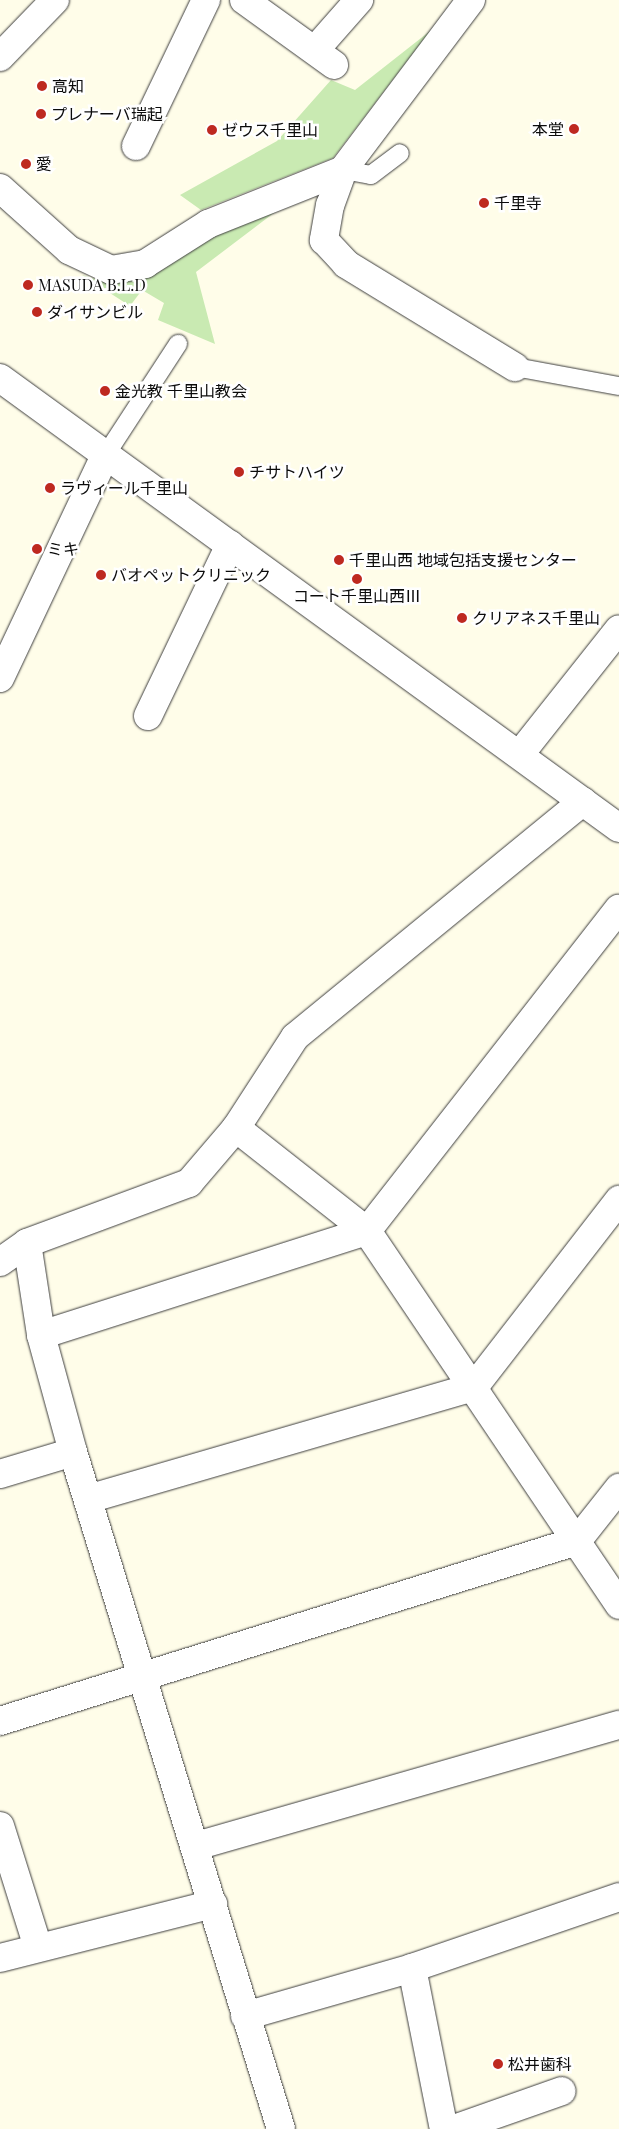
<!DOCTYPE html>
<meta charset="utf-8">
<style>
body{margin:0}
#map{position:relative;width:619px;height:2129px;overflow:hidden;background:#fffde9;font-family:"Playfair Display","Noto Sans JP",serif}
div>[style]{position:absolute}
.green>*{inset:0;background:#c9eab2}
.roads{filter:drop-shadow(0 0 1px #3e3e3e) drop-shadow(0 0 1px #3e3e3e)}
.lane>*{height:18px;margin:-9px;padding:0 9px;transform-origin:9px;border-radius:9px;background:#fff}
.street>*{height:28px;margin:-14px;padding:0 14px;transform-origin:14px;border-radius:14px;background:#fff}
.dots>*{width:14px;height:14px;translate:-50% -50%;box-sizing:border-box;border:2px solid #fff;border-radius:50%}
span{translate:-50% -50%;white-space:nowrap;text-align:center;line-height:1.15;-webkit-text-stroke:5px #fff;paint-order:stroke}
.poi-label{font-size:16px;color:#0b0b0b}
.left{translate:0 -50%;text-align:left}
.right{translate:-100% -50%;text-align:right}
</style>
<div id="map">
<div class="green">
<i style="clip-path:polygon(430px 31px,333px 158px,201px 210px,180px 195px,277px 141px,331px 80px,355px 90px)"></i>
<i style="clip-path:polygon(287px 203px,196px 272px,215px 344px,158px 320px,164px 303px,142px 290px,130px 306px,82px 275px,102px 281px,151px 276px,215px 230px)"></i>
</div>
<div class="roads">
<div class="lane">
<i style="left:343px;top:170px;width:28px;rotate:10deg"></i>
<i style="left:371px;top:175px;width:36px;rotate:-37deg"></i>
<i style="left:515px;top:367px;width:106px;rotate:10.4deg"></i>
<i style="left:105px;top:456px;width:134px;rotate:-56.9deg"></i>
</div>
<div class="street">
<i style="left:244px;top:0;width:111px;rotate:35.8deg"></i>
<i style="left:471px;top:0;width:213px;rotate:127deg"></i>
<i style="left:343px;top:170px;width:37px;rotate:110deg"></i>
<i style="left:330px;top:205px;width:36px;rotate:100deg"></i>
<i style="left:324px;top:240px;width:33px;rotate:47deg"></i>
<i style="left:346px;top:264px;width:198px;rotate:31.4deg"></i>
<i style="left:315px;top:50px;width:67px;rotate:-48.7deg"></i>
<i style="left:0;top:57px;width:79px;rotate:-46deg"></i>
<i style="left:136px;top:146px;width:162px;rotate:-64.4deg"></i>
<i style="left:0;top:188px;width:93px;rotate:41.9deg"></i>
<i style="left:69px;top:250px;width:47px;rotate:25.5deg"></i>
<i style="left:111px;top:270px;width:35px;rotate:-10deg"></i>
<i style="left:145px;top:264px;width:75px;rotate:-32.4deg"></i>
<i style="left:208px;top:224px;width:145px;rotate:-21.8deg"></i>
<i style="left:0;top:378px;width:765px;rotate:36.02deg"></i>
<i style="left:0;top:678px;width:246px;rotate:-64.7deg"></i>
<i style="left:148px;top:716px;width:190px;rotate:-64.4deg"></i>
<i style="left:520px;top:754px;width:159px;rotate:-51.6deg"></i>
<i style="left:236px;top:1128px;width:167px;rotate:38.2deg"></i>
<i style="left:367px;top:1231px;width:451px;rotate:56deg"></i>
<i style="left:27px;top:1243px;width:93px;rotate:81.3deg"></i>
<i style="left:41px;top:1335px;width:121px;rotate:74.7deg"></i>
<i style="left:73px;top:1452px;width:708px;rotate:72.92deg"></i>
<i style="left:0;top:1262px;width:33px;rotate:-35deg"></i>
<i style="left:27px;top:1243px;width:173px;rotate:-20.3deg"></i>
<i style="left:189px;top:1183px;width:72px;rotate:-49.5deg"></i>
<i style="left:236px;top:1128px;width:108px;rotate:-57deg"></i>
<i style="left:295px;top:1037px;width:372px;rotate:-39.3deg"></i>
<i style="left:41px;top:1335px;width:342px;rotate:-17.7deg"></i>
<i style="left:367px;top:1231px;width:409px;rotate:-52deg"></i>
<i style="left:0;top:1474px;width:76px;rotate:-16.8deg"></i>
<i style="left:88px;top:1499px;width:402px;rotate:-16.2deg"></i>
<i style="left:474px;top:1387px;width:237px;rotate:-52.2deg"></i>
<i style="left:0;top:1721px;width:604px;rotate:-17.33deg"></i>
<i style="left:577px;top:1541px;width:68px;rotate:-51.6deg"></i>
<i style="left:0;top:1826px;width:127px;rotate:72.6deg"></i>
<i style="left:196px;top:1846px;width:440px;rotate:-16deg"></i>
<i style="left:0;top:1958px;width:220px;rotate:-14.2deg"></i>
<i style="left:412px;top:1968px;width:164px;rotate:78.8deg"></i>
<i style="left:245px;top:2016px;width:174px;rotate:-16deg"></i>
<i style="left:412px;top:1968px;width:219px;rotate:-18.9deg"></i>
<i style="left:454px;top:2129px;width:114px;rotate:-19.4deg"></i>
</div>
</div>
<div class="dots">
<i style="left:42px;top:86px;background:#be2920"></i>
<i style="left:41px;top:114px;background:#be2920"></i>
<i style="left:574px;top:129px;background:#be2920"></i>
<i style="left:212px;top:130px;background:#be2920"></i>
<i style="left:26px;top:164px;background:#be2920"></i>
<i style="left:484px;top:203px;background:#be2920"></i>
<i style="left:28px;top:285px;background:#be2920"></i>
<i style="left:37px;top:312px;background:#be2920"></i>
<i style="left:105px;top:391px;background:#be2920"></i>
<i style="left:239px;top:472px;background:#be2920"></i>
<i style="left:50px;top:488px;background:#be2920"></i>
<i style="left:37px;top:549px;background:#be2920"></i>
<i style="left:339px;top:560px;background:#be2920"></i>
<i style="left:101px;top:575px;background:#be2920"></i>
<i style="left:357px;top:579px;background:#be2920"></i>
<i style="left:462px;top:618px;background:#be2920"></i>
<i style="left:498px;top:2064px;background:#be2920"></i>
</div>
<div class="poi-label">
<span class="left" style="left:52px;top:86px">高知</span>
<span class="left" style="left:51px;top:114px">プレナーバ瑞起</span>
<span class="right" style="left:564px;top:129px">本堂</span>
<span class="left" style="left:222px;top:130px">ゼウス千里山</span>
<span class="left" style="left:36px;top:164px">愛</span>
<span class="left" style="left:494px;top:203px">千里寺</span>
<span class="left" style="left:38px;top:285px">MASUDA B.L.D</span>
<span class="left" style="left:47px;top:312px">ダイサンビル</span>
<span class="left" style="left:115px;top:391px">金光教 千里山教会</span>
<span class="left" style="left:249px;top:472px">チサトハイツ</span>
<span class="left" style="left:60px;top:488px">ラヴィール千里山</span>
<span class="left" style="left:47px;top:549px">ミキ</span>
<span class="left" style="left:349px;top:560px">千里山西 地域包括支援センター</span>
<span class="left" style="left:111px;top:575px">バオペットクリニック</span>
<span style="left:357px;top:596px">コート千里山西Ⅲ</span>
<span class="left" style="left:472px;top:618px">クリアネス千里山</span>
<span class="left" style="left:508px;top:2064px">松井歯科</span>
</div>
</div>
